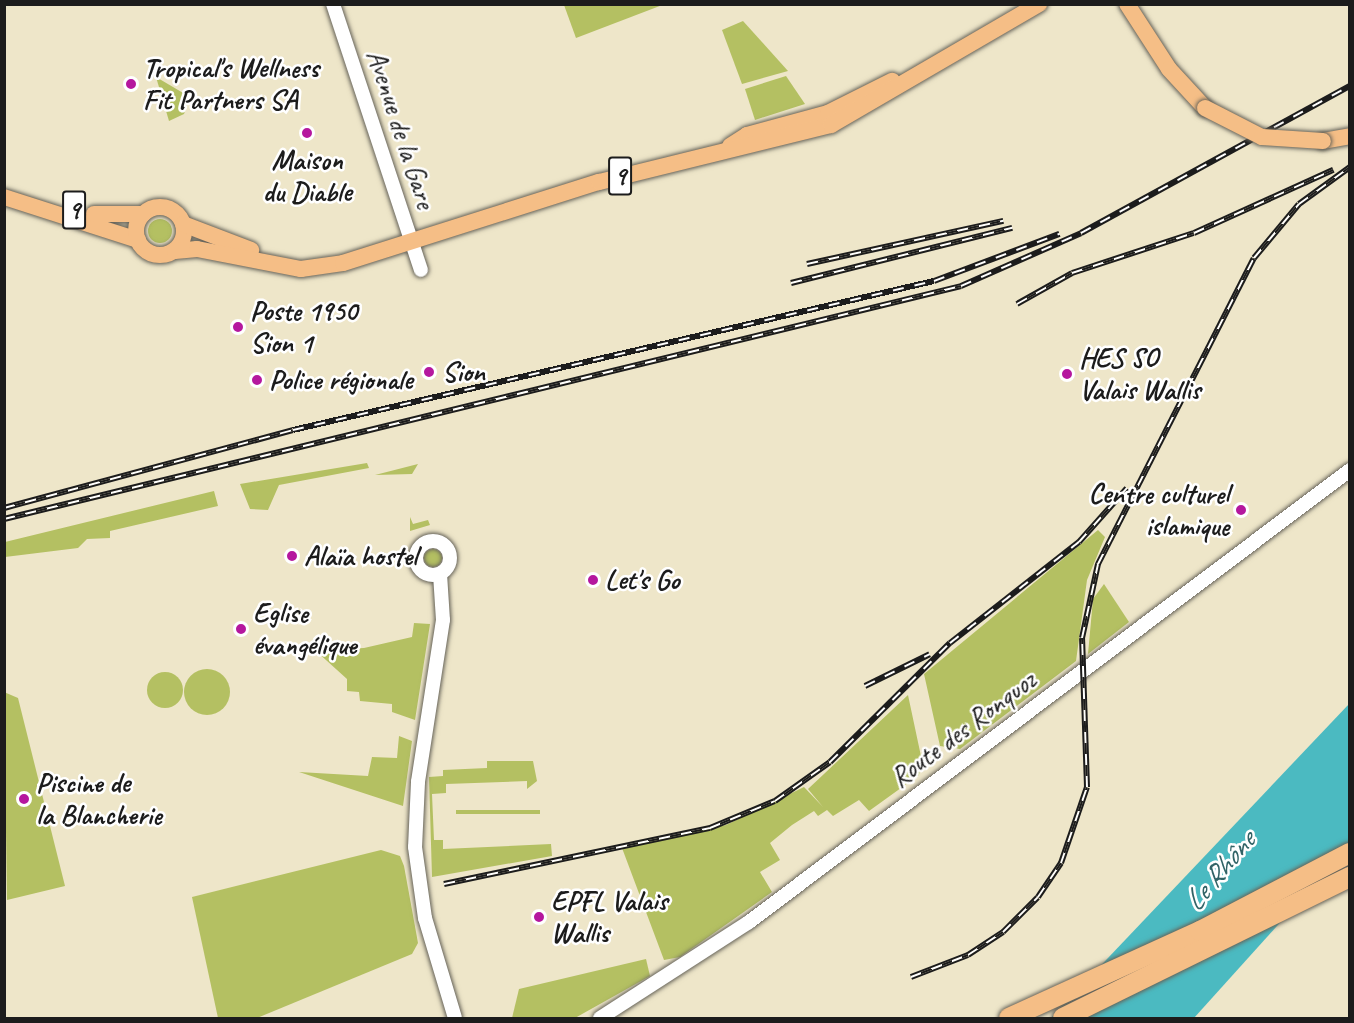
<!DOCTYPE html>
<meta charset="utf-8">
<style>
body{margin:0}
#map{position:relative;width:1354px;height:1023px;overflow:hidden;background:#eee6c9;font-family:Caveat,sans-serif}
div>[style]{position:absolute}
.green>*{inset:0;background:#b4c062;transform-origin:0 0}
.round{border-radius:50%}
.water>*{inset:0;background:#4bbac1}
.roads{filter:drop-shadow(0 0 2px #666359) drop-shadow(0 0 2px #666359)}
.minor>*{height:14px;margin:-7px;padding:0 7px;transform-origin:7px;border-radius:7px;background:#fff}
.minor>.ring{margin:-7px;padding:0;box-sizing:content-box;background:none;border:14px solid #fff;border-radius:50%}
.major>*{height:16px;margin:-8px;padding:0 8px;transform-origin:8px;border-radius:8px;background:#f5be86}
.major>.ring{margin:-8px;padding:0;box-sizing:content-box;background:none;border:16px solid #f5be86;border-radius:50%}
.highway>*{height:20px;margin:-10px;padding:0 10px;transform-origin:10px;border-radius:10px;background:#f5be86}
.rail>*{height:6px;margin-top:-3px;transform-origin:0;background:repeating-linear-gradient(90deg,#fff 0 11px,#1c1c1c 0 22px);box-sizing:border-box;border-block:2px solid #1c1c1c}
.bridges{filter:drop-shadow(0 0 2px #666359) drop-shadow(0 0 2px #666359)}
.major-bridge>*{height:16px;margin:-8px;padding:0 8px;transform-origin:8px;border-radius:8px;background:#f5be86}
.dots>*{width:16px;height:16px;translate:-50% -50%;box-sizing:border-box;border:3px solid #fff;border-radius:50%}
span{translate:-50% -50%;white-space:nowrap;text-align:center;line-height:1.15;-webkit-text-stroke:5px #fff;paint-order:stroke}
.shield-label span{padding:2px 4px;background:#fff;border:2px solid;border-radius:4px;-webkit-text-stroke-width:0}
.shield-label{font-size:27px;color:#1c1c1c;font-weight:700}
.poi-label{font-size:28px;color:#1c1c1c;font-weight:700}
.left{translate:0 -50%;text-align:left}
.right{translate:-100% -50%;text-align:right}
.street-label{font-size:28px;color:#1c1c1c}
.water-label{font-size:30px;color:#316366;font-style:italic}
.frame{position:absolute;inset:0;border:6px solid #1c1c1c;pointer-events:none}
</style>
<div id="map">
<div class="green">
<i style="clip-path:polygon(665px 4px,576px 38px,564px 5px)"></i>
<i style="clip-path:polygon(743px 21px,788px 71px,742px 84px,722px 30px)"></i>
<i style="clip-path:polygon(786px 76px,805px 104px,755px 120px,745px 89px)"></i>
<i style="clip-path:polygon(156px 77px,190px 97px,184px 114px,169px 121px)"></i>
<i class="round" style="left:148px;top:219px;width:24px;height:24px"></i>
<i style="clip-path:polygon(367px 463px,369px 468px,279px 485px,268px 510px,250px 509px,240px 484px)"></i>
<i style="clip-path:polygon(418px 464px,412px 474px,375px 475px)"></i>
<i style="clip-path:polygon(214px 491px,218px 506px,110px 531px,110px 538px,87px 539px,78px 548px,5px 557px,5px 542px)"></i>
<i style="clip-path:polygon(410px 517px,413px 524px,428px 520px,430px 525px,410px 531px)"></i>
<i style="clip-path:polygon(1098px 530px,1105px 537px,1087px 580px,1076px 661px,960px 749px,940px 746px,924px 674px)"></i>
<i class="round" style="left:424px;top:549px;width:18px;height:18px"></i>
<i style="clip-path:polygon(1104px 584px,1129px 622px,1088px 654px,1093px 599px)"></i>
<i style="clip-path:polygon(414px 623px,430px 624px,415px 720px,392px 712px,392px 704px,360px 701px,359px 692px,347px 691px,347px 679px,316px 651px,331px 651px,341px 642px,344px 649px,364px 648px,412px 637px)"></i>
<i class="round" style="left:184px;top:669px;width:46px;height:46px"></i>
<i class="round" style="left:147px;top:672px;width:36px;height:36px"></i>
<i style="clip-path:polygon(4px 692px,18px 698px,65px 886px,7px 900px)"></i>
<i style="clip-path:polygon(908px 695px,922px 761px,919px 775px,869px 811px,859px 800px,833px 816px,827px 810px,818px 816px,814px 811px,792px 825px,770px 843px,780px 860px,760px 872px,772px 892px,680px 957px,664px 960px,622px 848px,726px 825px,804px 787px,823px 807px,808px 789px)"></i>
<i style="clip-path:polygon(399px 736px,412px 741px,403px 806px,299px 772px,368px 776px,372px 757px,397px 758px)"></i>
<i style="clip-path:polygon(487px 761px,533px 761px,537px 781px,527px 789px,527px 781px,446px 784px,446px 793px,432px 794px,434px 840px,443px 840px,443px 849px,551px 844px,552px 856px,432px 877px,429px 777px,443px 776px,443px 770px,487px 768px)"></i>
<i style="left:540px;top:810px;width:4px;height:84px;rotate:90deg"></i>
<i style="clip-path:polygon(381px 850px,400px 856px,404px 866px,418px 943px,412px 954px,257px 1018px,218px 1018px,192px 897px)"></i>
<i style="clip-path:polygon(646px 959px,650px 976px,575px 1018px,512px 1018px,519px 989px)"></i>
</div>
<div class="water">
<i style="clip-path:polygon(1349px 704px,1349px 846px,1194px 1018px,1051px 1018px)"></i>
</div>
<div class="roads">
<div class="minor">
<i style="left:333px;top:4px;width:280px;rotate:71.7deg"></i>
<i class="ring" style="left:416px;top:541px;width:20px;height:20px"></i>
<i style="left:440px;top:574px;width:46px;rotate:86.3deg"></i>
<i style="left:443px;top:620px;width:164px;rotate:98.8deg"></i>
<i style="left:418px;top:782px;width:65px;rotate:92.6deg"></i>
<i style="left:415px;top:847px;width:72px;rotate:82deg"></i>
<i style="left:425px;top:918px;width:104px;rotate:73.3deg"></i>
<i style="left:600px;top:1018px;width:177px;rotate:-32.8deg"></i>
<i style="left:749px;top:922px;width:752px;rotate:-36.95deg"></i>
</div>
<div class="major">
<i style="left:1127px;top:4px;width:77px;rotate:57.1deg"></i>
<i style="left:1169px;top:69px;width:53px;rotate:47.3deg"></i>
<i style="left:1323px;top:141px;width:27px;rotate:-10deg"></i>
<i style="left:730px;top:146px;width:20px;rotate:-33deg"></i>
<i style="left:747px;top:135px;width:84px;rotate:-15.2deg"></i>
<i style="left:828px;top:113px;width:72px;rotate:-26.6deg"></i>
<i style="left:4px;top:197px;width:141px;rotate:17.8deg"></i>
<i class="ring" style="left:136px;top:207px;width:32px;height:32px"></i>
<i style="left:94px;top:214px;width:49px"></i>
<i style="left:183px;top:224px;width:73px;rotate:20.9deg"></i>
<i style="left:175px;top:251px;width:22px;rotate:-5deg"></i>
<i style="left:197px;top:249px;width:106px;rotate:10.9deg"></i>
<i style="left:301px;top:269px;width:42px;rotate:-8.1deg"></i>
<i style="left:343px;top:263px;width:269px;rotate:-17.6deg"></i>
<i style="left:599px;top:182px;width:239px;rotate:-13.8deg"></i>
<i style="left:831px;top:125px;width:241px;rotate:-30.2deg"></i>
</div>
<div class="highway">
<i style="left:1009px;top:1018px;width:210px;rotate:-24.5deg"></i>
<i style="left:1200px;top:931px;width:169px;rotate:-27.5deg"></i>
<i style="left:1063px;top:1018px;width:320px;rotate:-26.2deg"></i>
</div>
</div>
<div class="rail">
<i style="left:807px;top:264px;width:201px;rotate:-12.4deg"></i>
<i style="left:791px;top:283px;width:228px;rotate:-14deg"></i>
<i style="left:1017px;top:304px;width:63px;rotate:-29.4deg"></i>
<i style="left:1072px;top:273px;width:128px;rotate:-18.2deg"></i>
<i style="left:1194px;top:233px;width:153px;rotate:-24.4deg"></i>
<i style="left:4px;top:508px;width:299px;rotate:-15.1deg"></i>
<i style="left:293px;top:430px;width:658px;rotate:-13.09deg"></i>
<i style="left:934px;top:281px;width:134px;rotate:-20.6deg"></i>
<i style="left:4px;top:519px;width:985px;rotate:-13.68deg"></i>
<i style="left:961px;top:286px;width:131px;rotate:-23.8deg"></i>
<i style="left:1081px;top:233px;width:307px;rotate:-28.7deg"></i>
<i style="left:865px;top:686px;width:72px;rotate:-26.2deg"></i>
<i style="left:444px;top:884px;width:272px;rotate:-11.9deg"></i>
<i style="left:710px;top:828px;width:70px;rotate:-22.6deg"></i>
<i style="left:775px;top:801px;width:67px;rotate:-35.3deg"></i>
<i style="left:830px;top:762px;width:169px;rotate:-44.8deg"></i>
<i style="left:950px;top:643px;width:164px;rotate:-38.1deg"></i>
<i style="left:1079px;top:542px;width:72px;rotate:-48.4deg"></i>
<i style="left:911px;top:977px;width:61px;rotate:-21.1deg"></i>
<i style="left:968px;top:955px;width:42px;rotate:-33.3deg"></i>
<i style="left:1003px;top:932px;width:49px;rotate:-45deg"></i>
<i style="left:1038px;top:897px;width:41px;rotate:-55.9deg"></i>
<i style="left:1061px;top:863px;width:80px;rotate:-71.1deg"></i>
<i style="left:1087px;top:787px;width:149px;rotate:-91.9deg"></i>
<i style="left:1082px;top:638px;width:76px;rotate:-77.8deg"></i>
<i style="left:1098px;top:564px;width:343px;rotate:-63deg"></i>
<i style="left:1254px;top:258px;width:70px;rotate:-50.2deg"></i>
<i style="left:1299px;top:204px;width:63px;rotate:-36deg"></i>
</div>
<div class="bridges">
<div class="major-bridge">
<i style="left:1205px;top:108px;width:64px;rotate:27deg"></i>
<i style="left:1262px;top:137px;width:61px;rotate:3.8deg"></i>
</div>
</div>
<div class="dots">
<i style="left:131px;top:84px;background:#b5179e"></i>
<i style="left:307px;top:133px;background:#b5179e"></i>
<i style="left:238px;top:327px;background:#b5179e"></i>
<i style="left:429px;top:372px;background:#b5179e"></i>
<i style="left:1067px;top:374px;background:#b5179e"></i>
<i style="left:257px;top:380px;background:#b5179e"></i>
<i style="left:1241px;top:510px;background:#b5179e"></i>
<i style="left:292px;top:556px;background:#b5179e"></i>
<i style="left:593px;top:580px;background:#b5179e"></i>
<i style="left:241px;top:629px;background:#b5179e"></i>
<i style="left:24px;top:799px;background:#b5179e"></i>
<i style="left:539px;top:917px;background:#b5179e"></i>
</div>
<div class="shield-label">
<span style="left:620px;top:176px">9</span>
<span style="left:74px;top:210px">9</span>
</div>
<div class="poi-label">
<span class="left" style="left:143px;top:84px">Tropical's Wellness<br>Fit Partners SA</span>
<span style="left:307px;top:176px">Maison<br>du Diable</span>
<span class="left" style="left:250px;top:327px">Poste 1950<br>Sion 1</span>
<span class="left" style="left:1079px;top:374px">HES SO<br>Valais Wallis</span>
<span class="left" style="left:442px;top:372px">Sion</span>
<span class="left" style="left:269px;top:380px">Police régionale</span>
<span class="right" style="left:1229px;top:510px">Centre culturel<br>islamique</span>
<span class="left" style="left:304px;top:556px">Alaïa hostel</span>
<span class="left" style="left:605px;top:580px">Let's Go</span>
<span class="left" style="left:253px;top:629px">Eglise<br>évangélique</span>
<span class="left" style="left:36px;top:799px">Piscine de<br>la Blancherie</span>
<span class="left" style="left:551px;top:917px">EPFL Valais<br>Wallis</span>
</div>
<div class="street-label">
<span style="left:401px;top:129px;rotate:72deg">Avenue de la Gare</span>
<span style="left:963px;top:729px;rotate:-37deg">Route des Ronquoz</span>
</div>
<div class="water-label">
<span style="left:1219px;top:871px;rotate:-50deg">Le Rhône</span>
</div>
<div class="frame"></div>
</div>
